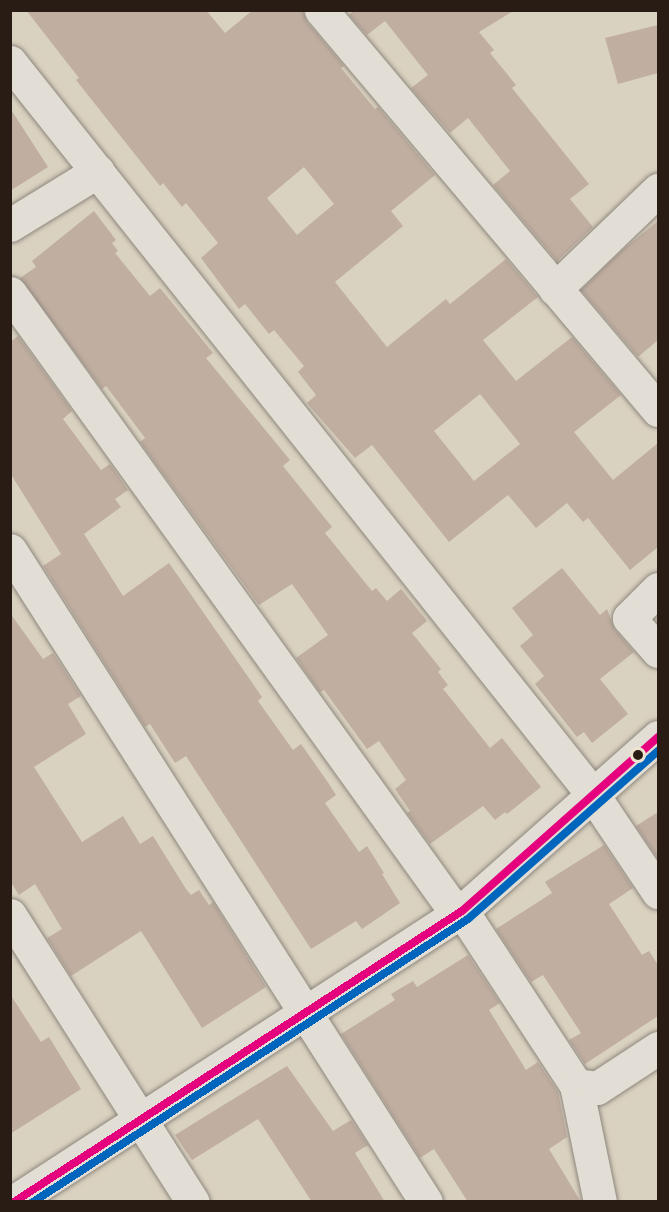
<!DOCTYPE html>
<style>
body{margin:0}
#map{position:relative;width:669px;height:1212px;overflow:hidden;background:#dad2c0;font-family:"Old Standard TT",serif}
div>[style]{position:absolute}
.building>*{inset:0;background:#c0aea1}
.roads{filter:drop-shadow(0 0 2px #8e877d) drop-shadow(0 0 2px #8e877d)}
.minor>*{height:33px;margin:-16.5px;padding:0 16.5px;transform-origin:16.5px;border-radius:16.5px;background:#e2ded5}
.bus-1>*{height:8px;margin:-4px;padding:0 4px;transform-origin:4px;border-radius:4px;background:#e5007d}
.bus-2>*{height:8px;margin:-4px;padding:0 4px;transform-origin:4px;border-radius:4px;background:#0065bd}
.dots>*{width:16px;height:16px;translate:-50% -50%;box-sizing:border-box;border:3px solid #eee4cf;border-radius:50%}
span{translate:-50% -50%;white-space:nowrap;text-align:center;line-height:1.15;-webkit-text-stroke:4.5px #eee4cf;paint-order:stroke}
.frame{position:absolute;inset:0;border:12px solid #291c15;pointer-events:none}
</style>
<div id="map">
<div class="building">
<i style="clip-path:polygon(evenodd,26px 10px,206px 10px,225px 33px,253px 10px,303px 10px,307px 22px,344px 66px,341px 68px,375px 109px,378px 107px,435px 175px,391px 211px,403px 226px,335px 282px,387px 347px,446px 299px,450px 304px,506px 259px,538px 297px,483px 340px,516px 381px,572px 337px,621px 395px,574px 432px,613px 480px,658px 443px,658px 547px,630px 570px,588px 518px,583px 522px,567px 503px,536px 528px,508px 495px,449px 542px,372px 445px,355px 458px,307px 403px,316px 395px,298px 372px,304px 366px,274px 330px,269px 334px,245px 304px,239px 309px,201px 258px,218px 243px,186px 203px,182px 207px,163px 183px,160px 186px,76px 80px,79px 78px,26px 10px,304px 167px,334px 204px,297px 235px,267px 198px,304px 167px,26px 10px,480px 394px,520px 444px,474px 481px,434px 431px,480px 394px)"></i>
<i style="clip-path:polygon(354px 10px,515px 10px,479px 32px,494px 50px,490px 53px,516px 85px,512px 88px,589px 184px,570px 199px,593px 227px,557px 261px,493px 185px,510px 171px,468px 118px,450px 133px,411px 88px,428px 75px,385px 21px,367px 35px,349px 15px)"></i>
<i style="clip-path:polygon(658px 25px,658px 73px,618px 84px,605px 38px)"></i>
<i style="clip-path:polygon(10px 108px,48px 167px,10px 191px)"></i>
<i style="clip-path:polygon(94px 211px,116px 240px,112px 243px,118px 251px,115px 253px,150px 296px,160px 288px,213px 353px,206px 358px,290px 460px,283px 466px,332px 527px,325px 533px,372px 591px,376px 588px,387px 601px,401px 589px,427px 621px,412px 633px,441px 669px,438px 672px,448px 685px,443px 689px,448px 695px,490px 748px,502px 738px,541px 787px,507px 814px,505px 812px,495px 820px,483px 806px,430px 844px,407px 813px,410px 811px,395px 789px,406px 780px,379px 741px,367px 749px,324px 690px,320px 692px,296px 658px,328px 635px,292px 584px,259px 605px,140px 442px,145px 438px,106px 386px,102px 389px,20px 278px,36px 267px,32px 261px)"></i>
<i style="clip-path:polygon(658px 221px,658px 340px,638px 357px,581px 290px,621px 251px)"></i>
<i style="clip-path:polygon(18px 336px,72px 411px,63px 419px,101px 470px,110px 464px,128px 490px,115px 499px,121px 507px,84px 534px,123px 596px,169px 563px,262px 697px,258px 701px,293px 750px,301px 744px,327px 781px,336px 795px,325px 803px,359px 852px,367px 846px,384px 873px,382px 874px,400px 903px,362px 929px,356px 921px,311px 949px,186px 756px,175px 763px,150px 724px,145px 727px,43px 566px,61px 554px,10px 473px,10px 342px)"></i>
<i style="clip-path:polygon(562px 568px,600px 615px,607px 609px,615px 630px,634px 652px,600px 679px,628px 714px,592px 743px,584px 732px,577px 737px,535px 684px,544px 676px,520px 646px,533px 635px,512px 608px)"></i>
<i style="clip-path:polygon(10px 613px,43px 659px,53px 653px,81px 696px,68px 704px,86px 734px,34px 767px,82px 842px,123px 816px,140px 844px,153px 836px,186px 889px,191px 895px,199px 890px,209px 905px,213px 902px,266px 987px,202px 1028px,141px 931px,71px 976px,47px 938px,62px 929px,35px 884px,19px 895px,10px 881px)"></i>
<i style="clip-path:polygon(658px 812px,658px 859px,636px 826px)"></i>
<i style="clip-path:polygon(604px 845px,633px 888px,609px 904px,642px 955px,649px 951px,658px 965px,658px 1016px,585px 1064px,569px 1040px,581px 1033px,543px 975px,531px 982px,496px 929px,552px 893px,545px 882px)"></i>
<i style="clip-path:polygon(468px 955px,500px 1003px,489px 1010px,526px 1070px,538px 1062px,558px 1092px,567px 1137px,549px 1149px,581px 1202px,468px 1202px,434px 1149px,420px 1158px,341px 1034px,395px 1000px,391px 994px,413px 981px,417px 987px)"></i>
<i style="clip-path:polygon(10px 994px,41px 1042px,49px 1037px,81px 1089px,10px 1134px)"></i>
<i style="clip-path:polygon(287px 1066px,333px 1131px,351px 1120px,368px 1145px,355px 1153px,385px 1202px,312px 1202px,258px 1119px,192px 1160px,175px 1135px)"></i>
</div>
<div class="roads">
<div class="minor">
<i style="left:321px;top:10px;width:523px;rotate:49.89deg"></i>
<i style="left:10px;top:62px;width:937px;rotate:51.5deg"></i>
<i style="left:593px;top:795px;width:117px;rotate:56.2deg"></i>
<i style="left:10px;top:225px;width:103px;rotate:-31.5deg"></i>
<i style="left:555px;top:289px;width:143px;rotate:-43.9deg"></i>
<i style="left:10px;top:293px;width:765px;rotate:54.25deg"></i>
<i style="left:10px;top:550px;width:773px;rotate:57.46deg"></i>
<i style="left:658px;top:589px;width:41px;rotate:135deg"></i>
<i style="left:629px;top:618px;width:44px;rotate:48.7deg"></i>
<i style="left:462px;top:911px;width:208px;rotate:56.8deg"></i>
<i style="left:576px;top:1085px;width:119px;rotate:78.4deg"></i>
<i style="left:10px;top:915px;width:340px;rotate:57.5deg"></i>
<i style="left:576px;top:1085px;width:21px;rotate:8deg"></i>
<i style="left:597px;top:1088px;width:73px;rotate:-33.3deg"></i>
<i style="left:13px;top:1202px;width:535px;rotate:-32.95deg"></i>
<i style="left:462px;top:911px;width:262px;rotate:-41.6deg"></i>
</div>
</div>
<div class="bus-1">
<i style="left:14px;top:1202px;width:534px;rotate:-33.01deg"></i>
<i style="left:462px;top:911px;width:262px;rotate:-41.6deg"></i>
</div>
<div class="bus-2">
<i style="left:33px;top:1202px;width:519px;rotate:-33.05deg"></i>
<i style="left:468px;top:919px;width:254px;rotate:-41.5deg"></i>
</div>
<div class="dots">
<i style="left:638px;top:755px;background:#291c15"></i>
</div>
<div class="frame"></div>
</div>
